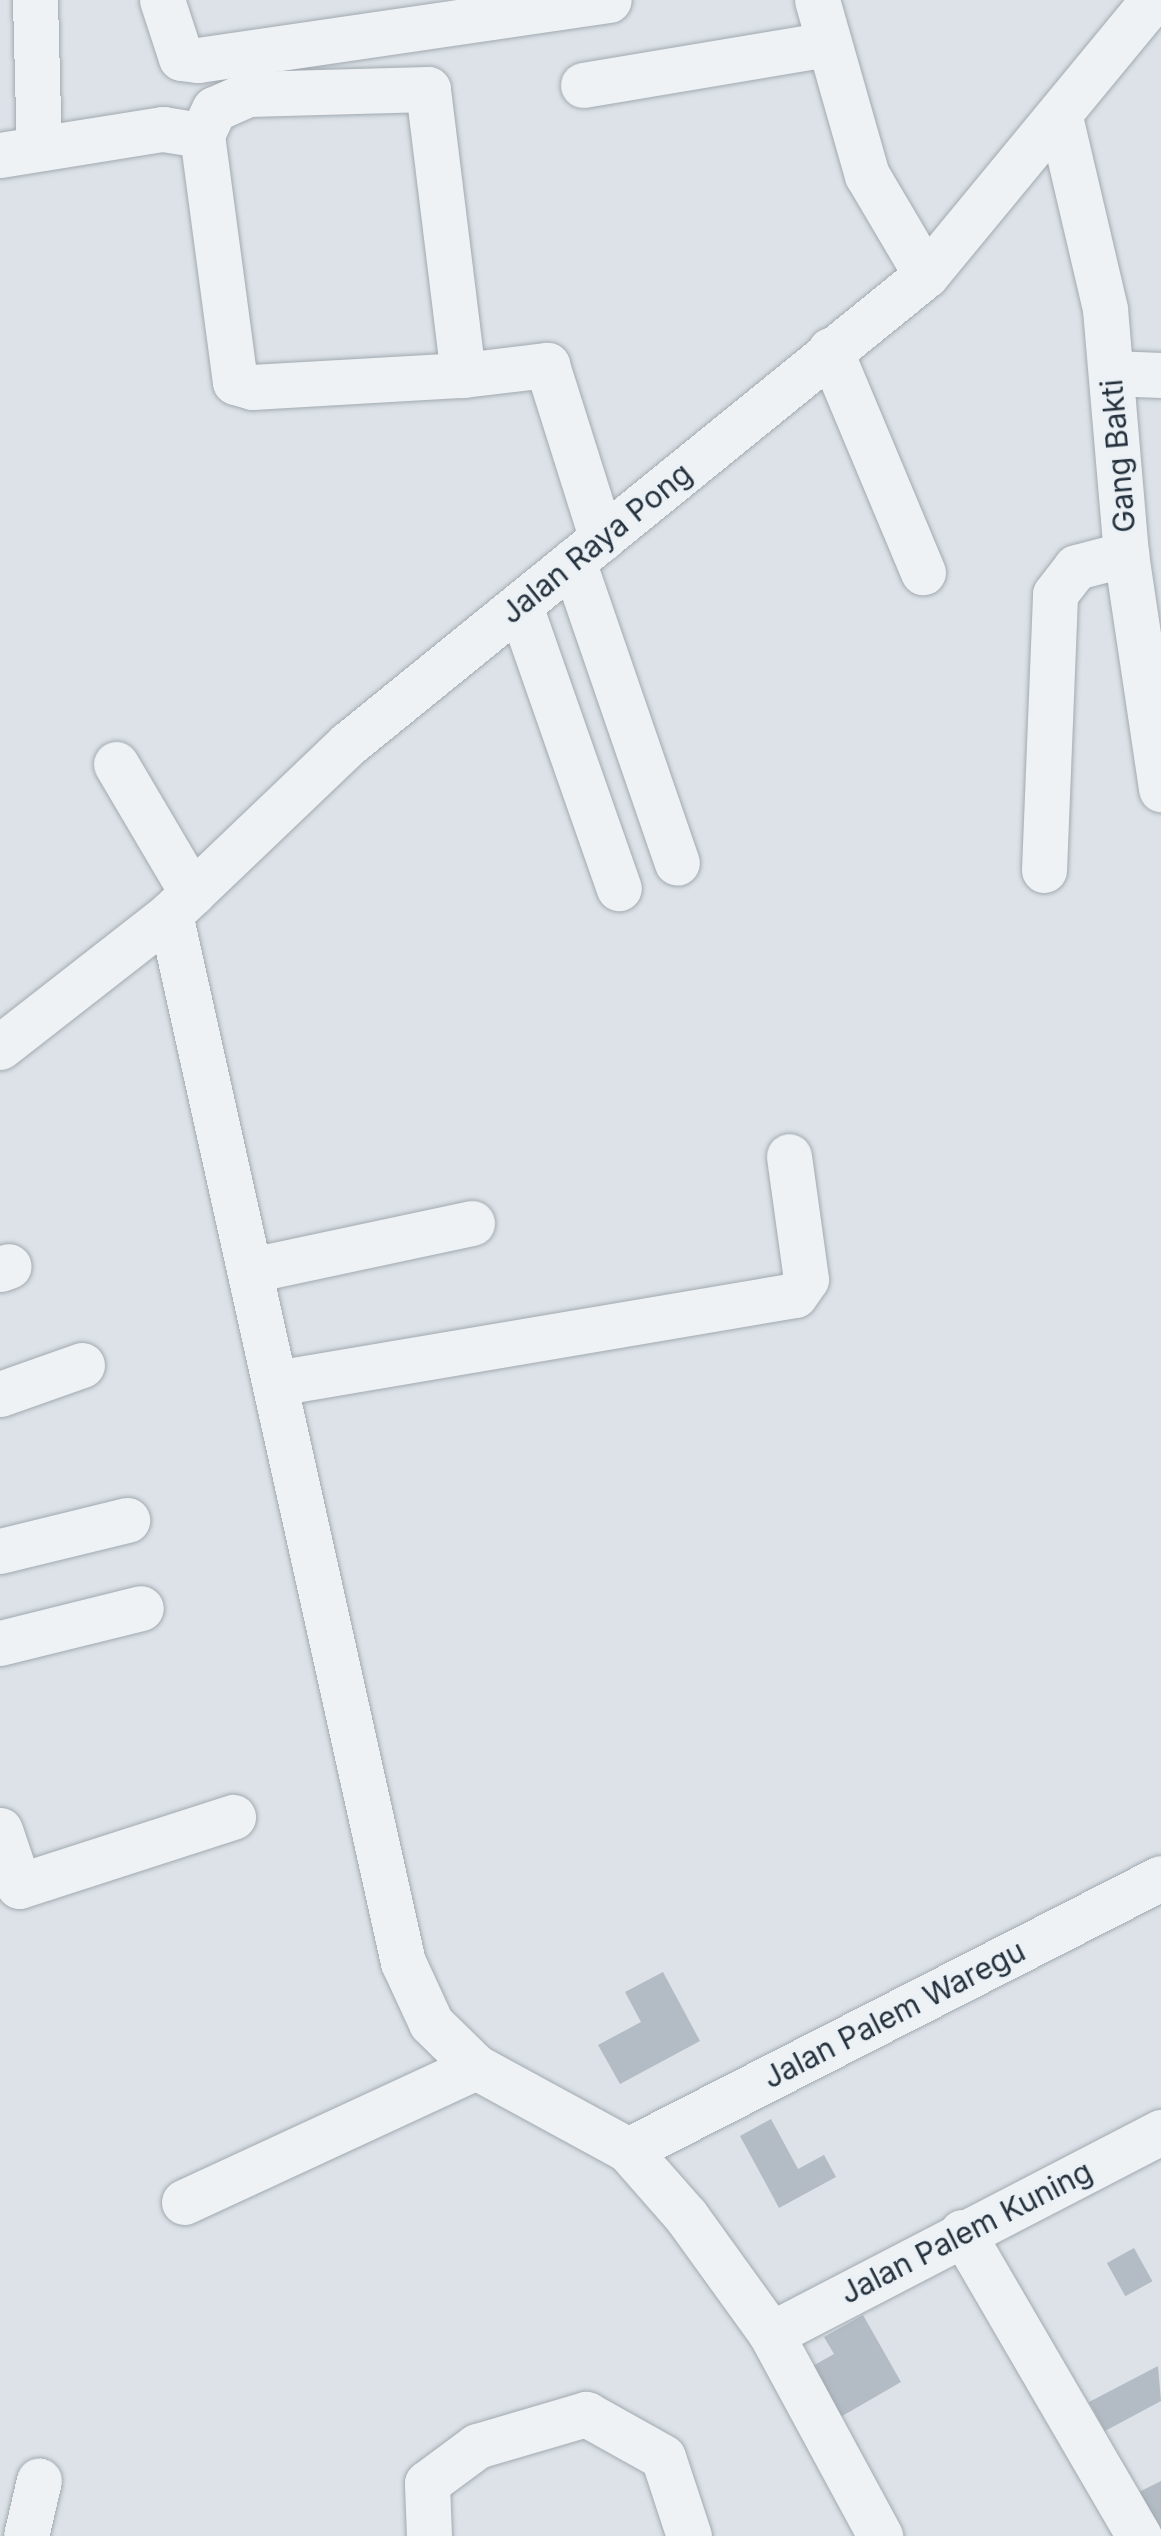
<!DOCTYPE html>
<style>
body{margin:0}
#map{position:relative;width:1161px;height:2536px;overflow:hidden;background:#dce2e7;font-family:Inter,sans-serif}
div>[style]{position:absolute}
.building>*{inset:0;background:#b3bcc4;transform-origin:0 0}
.roads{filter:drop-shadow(0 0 2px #a1aab1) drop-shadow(0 0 2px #a1aab1)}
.street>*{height:45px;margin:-22.5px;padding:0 22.5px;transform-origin:22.5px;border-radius:22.5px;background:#eff2f5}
span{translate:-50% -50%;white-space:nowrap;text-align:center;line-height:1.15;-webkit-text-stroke:8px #ebf1f5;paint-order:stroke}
.street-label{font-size:30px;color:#25323e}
</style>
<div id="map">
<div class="building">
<i style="clip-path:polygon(663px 1972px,700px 2041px,620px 2084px,598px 2045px,641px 2022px,625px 1992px)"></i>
<i style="clip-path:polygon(771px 2119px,798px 2169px,824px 2155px,836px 2177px,779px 2208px,740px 2136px)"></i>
<i style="left:1134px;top:2248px;width:38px;height:31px;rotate:61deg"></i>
<i style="clip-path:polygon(863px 2315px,901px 2382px,837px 2419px,809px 2368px,834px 2354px,824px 2337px)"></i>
<i style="clip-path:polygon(1158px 2366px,1161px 2401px,1105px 2431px,1089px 2402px)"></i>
<i style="clip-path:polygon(1161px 2481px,1161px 2536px,1137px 2493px)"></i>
</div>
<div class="roads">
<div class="street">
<i style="left:35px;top:0;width:148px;rotate:88.5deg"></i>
<i style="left:162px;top:0;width:61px;rotate:71.9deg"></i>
<i style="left:181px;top:58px;width:17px;rotate:7deg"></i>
<i style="left:198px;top:60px;width:415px;rotate:-8.3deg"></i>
<i style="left:817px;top:0;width:182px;rotate:74.1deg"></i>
<i style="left:867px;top:175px;width:116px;rotate:59.5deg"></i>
<i style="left:583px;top:85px;width:243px;rotate:-9.5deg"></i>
<i style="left:1061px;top:121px;width:193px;rotate:76.8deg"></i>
<i style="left:1105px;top:309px;width:246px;rotate:85.1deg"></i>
<i style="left:1126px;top:554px;width:238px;rotate:81.5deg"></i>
<i style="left:0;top:155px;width:165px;rotate:-9.1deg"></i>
<i style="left:163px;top:129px;width:39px;rotate:9deg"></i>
<i style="left:830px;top:350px;width:241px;rotate:67.3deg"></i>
<i style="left:1111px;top:373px;width:50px;rotate:2.3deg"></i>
<i style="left:463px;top:375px;width:288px;rotate:-97deg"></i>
<i style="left:428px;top:89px;width:180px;rotate:178.4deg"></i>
<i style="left:248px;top:94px;width:37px;rotate:156deg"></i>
<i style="left:214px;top:109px;width:29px;rotate:115deg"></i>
<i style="left:202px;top:135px;width:249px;rotate:82.4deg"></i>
<i style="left:235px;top:382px;width:18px;rotate:16deg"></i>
<i style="left:252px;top:387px;width:211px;rotate:-3.3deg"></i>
<i style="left:463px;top:375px;width:85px;rotate:-6.8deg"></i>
<i style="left:547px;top:365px;width:182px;rotate:72.5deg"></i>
<i style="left:573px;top:561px;width:319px;rotate:71deg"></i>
<i style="left:520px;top:606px;width:299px;rotate:70.7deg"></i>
<i style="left:116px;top:764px;width:150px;rotate:59.5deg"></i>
<i style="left:1044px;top:870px;width:276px;rotate:-87.7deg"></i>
<i style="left:1055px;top:594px;width:34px;rotate:-52deg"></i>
<i style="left:1076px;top:567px;width:52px;rotate:-14.6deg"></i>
<i style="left:170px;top:914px;width:1074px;rotate:77.47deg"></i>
<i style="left:403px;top:1962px;width:67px;rotate:65.3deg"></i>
<i style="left:431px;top:2023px;width:63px;rotate:44.4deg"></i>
<i style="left:476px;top:2067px;width:173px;rotate:28.6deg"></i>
<i style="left:628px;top:2150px;width:88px;rotate:48.7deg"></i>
<i style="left:686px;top:2216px;width:145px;rotate:54.2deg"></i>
<i style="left:771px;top:2334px;width:230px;rotate:61.6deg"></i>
<i style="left:0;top:1047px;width:216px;rotate:-38deg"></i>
<i style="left:170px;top:914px;width:246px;rotate:-43.7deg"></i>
<i style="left:348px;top:744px;width:744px;rotate:-39.06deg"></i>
<i style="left:926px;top:275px;width:357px;rotate:-50.5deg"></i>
<i style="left:0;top:1269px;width:9px;rotate:-18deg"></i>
<i style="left:251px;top:1270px;width:226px;rotate:-12deg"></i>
<i style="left:276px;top:1383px;width:526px;rotate:-9.62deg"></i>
<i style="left:795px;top:1295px;width:19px;rotate:-55deg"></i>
<i style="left:806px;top:1279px;width:124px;rotate:-97.9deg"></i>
<i style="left:0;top:1394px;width:87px;rotate:-19.5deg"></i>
<i style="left:0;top:1551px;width:131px;rotate:-13.7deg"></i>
<i style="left:0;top:1643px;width:145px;rotate:-13.9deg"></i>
<i style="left:0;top:1830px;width:59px;rotate:71.3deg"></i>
<i style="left:19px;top:1886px;width:225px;rotate:-17.9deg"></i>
<i style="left:628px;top:2150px;width:598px;rotate:-27.04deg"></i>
<i style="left:184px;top:2202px;width:322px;rotate:-24.8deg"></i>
<i style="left:962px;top:2232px;width:352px;rotate:59.8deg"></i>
<i style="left:771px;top:2334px;width:439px;rotate:-27.4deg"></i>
<i style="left:26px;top:2536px;width:57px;rotate:-76.9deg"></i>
<i style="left:429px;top:2536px;width:53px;rotate:-92.2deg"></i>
<i style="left:427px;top:2483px;width:62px;rotate:-36.5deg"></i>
<i style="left:477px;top:2446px;width:114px;rotate:-16.4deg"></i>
<i style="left:586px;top:2414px;width:88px;rotate:29.2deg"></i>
<i style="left:663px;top:2457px;width:83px;rotate:71.8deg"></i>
</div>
</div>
<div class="street-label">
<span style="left:1118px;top:456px;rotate:-95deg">Gang Bakti</span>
<span style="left:596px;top:543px;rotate:-39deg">Jalan Raya Pong</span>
<span style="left:894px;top:2014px;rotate:-27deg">Jalan Palem Waregu</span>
<span style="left:966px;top:2232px;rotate:-27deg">Jalan Palem Kuning</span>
</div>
</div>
